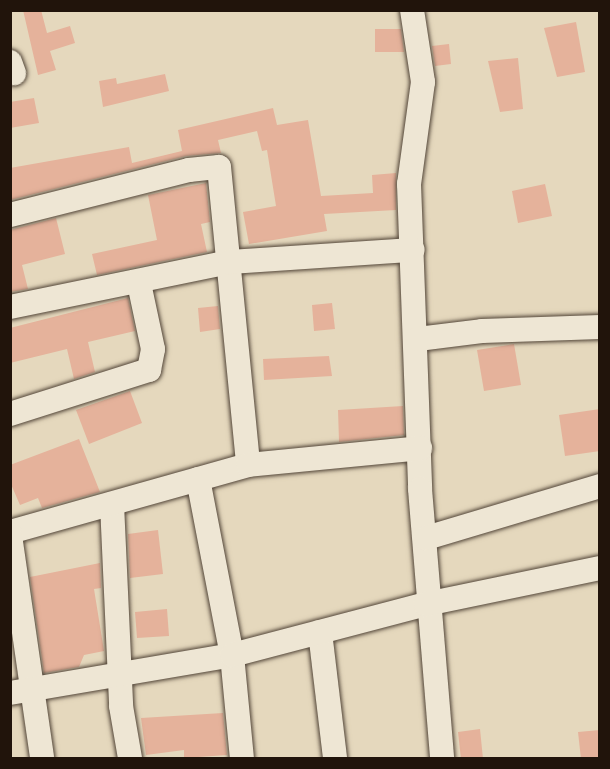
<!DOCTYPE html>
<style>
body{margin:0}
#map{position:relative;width:610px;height:769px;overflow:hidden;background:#e5d8bd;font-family:Vollkorn,serif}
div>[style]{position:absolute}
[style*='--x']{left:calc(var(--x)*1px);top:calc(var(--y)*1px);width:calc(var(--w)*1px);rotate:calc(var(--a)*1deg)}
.building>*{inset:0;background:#e5b29b}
.roads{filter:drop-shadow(0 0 2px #524538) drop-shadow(0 0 2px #524538)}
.minor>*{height:24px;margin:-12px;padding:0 12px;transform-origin:12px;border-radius:12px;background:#eee6d4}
span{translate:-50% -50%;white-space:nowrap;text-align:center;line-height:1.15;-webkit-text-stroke:5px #eee6d4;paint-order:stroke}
.frame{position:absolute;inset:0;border:12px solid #21140b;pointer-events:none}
</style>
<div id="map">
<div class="building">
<div style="clip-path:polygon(23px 10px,41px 10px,47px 33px,70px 26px,75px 43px,50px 51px,56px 70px,38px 75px)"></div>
<div style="clip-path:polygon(576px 22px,585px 72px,557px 77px,544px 28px)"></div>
<div style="clip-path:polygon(375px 29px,401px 29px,404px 52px,375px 52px)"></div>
<div style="clip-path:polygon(449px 44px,451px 64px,435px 66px,432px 46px)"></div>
<div style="clip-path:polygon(518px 58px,523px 109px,500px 112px,488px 61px)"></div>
<div style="clip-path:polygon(165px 74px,169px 91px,103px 107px,99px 81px,116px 78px,117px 84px)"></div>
<div style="clip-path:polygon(34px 98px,39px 123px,10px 128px,10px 102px)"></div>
<div style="clip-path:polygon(273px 108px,277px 125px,308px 120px,321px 196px,373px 193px,372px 175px,396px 173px,396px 210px,324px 214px,327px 231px,249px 244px,243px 212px,276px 206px,267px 150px,262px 151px,257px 131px,218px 140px,221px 153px,186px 156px,10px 200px,10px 168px,129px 147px,132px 163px,182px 151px,178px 130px)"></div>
<div style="clip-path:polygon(206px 183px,210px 222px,201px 224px,207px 252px,97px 275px,92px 254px,157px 240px,148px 195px)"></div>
<div style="clip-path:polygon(545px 184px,552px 216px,518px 223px,512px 191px)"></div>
<div style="clip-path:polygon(56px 218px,65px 254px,22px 265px,28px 289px,10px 292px,10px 230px)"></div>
<div style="clip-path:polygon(128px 298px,135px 331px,88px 342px,95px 372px,74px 379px,67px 349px,10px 363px,10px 328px)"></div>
<div style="clip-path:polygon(332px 303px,335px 329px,314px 331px,312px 305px)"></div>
<div style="clip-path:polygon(218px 306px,220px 329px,200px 332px,198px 308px)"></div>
<div style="clip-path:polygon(514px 344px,521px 385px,484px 391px,477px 350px)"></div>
<div style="clip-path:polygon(329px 356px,332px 376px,264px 380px,263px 359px)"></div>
<div style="clip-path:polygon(130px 391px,142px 423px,89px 444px,76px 410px)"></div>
<div style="clip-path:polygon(403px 406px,404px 435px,339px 442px,338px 410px)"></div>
<div style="clip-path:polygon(600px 409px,600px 451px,565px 456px,559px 415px)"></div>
<div style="clip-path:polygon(79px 439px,100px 492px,42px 508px,38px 498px,20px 505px,10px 482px,10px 465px)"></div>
<div style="clip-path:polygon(158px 530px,163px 574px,130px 578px,128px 534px)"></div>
<div style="clip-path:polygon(100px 563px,101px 588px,94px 589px,104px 651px,84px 655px,79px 667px,44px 673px,30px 577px)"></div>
<div style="clip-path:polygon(167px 609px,169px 636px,137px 638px,135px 612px)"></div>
<div style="clip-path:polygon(223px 713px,227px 755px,184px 758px,184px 750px,146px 755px,141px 718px)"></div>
<div style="clip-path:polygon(480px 729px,483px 759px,461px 759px,458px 732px)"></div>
<div style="clip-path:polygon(600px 730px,600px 758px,581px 759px,578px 732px)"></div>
</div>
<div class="roads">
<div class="minor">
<div style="--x:412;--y:10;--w:73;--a:81.3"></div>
<div style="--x:423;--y:82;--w:103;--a:97.8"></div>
<div style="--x:409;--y:184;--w:305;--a:87.9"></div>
<div style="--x:420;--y:489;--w:270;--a:85.3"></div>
<div style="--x:10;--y:62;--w:12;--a:70"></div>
<div style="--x:10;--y:215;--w:185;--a:-14.1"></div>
<div style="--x:189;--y:170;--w:30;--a:-6"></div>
<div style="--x:219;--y:167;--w:299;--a:84.4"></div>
<div style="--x:10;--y:307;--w:225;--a:-11.6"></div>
<div style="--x:230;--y:262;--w:183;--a:-3.8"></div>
<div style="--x:418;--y:339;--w:64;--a:-7.1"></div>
<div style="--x:482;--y:331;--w:118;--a:-1.9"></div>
<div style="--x:10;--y:414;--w:146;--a:-17.6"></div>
<div style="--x:149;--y:370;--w:21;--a:-79"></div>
<div style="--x:153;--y:349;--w:67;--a:-102"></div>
<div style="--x:198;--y:479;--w:179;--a:79.1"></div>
<div style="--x:232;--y:655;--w:103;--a:84.5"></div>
<div style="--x:112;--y:504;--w:202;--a:87.4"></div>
<div style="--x:121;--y:706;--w:53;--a:80.2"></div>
<div style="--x:10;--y:532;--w:247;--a:-15.7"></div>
<div style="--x:248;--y:465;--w:173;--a:-5.6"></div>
<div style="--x:10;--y:535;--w:225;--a:81.8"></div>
<div style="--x:426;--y:538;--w:182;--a:-16.6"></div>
<div style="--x:320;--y:632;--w:127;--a:83.2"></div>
<div style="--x:10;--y:693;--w:225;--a:-9.7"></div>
<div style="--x:232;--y:655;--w:201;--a:-14.7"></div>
<div style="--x:426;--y:604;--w:178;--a:-11.7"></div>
</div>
</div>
<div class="frame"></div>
</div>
